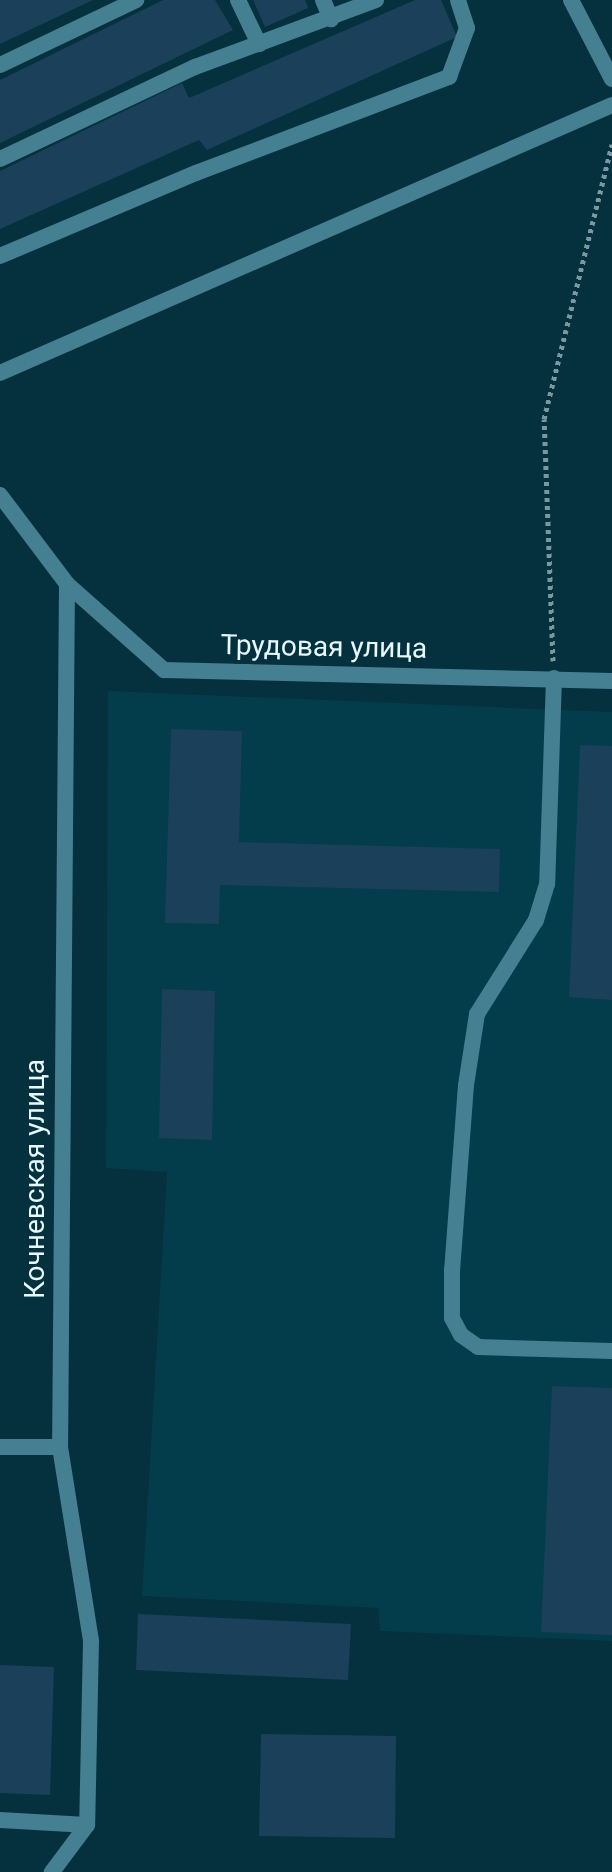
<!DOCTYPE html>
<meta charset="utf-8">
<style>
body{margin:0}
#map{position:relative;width:612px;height:1872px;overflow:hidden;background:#04313d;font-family:Roboto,sans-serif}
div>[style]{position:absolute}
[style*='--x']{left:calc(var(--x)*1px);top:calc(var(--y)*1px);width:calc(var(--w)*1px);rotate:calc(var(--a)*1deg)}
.built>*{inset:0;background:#033c4a}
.building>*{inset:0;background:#1b4059}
.path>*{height:5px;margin-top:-2.5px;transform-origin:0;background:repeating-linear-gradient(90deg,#7998a1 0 4px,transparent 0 8px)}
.lane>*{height:16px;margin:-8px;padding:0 8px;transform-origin:8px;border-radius:8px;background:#447f92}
.street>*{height:16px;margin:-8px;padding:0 8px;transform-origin:8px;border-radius:8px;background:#447f92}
span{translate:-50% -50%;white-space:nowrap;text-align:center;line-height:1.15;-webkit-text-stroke:7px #04313d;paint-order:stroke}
.street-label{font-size:28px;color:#e7f8fe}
</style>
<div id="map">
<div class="built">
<div style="clip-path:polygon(108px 691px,612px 712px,612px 1641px,380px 1631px,378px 1608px,142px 1596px,167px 1172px,106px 1168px)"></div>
</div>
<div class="building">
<div style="clip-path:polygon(0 0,93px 0,0 44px)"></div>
<div style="clip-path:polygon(163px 0,215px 0,233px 30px,0 143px,0 80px)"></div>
<div style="clip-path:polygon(253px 0,305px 0,308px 8px,265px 27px)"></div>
<div style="clip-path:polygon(415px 0,441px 0,457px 37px,207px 150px,199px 140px,0 229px,0 171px,182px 83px,189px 98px)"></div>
<div style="clip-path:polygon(171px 729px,242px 731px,239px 842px,500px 849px,499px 892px,220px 885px,219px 924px,165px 923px)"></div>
<div style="clip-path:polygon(580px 745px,612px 746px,612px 1000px,569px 997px)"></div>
<div style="clip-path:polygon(162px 989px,215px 991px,212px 1140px,159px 1138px)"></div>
<div style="clip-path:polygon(552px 1386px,612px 1388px,612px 1635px,541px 1632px)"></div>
<div style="clip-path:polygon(138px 1614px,351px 1624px,348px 1680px,136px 1670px)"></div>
<div style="clip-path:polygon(0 1665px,54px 1667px,50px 1795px,0 1793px)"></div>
<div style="clip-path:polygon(261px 1734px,396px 1736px,395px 1838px,259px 1836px)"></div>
</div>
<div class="path">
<div style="--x:553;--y:661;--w:242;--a:-92.1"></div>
<div style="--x:544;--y:419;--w:283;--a:-76.1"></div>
</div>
<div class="lane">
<div style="--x:238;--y:0;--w:49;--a:64.5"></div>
<div style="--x:323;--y:0;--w:21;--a:67"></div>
<div style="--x:0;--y:65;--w:151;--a:-25.5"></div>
<div style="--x:0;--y:159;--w:216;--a:-25.3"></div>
<div style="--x:195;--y:67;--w:193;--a:-20.3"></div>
<div style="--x:0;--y:256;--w:213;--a:-23"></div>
<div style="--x:196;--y:173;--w:271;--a:-20.8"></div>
<div style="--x:449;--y:77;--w:52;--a:-69.8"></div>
<div style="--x:467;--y:28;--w:29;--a:-108"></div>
<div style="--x:554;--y:678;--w:206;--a:91.9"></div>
<div style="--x:547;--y:884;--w:38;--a:107"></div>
<div style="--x:536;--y:920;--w:111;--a:122.1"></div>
<div style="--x:477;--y:1014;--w:72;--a:98.8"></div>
<div style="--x:466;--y:1085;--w:186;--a:94.3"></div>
<div style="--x:452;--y:1270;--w:48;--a:90"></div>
<div style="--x:452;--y:1318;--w:19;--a:62"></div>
<div style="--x:461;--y:1335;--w:21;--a:35"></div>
<div style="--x:478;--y:1347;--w:134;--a:1.7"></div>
<div style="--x:0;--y:1447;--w:60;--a:0"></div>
<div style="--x:0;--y:1820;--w:87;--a:3.3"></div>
</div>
<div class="street">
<div style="--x:571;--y:0;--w:89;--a:62.6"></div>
<div style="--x:0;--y:373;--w:668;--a:-23.65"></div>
<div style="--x:0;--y:495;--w:111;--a:53"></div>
<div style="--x:67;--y:584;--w:863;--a:90.46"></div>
<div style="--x:60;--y:1447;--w:196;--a:80.9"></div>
<div style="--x:91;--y:1641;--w:184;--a:91.2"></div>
<div style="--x:87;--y:1825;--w:59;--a:126.7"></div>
<div style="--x:67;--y:584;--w:130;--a:41.6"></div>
<div style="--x:164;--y:670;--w:448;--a:1.4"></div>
</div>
<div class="street-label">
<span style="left:324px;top:647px;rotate:1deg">Трудовая улица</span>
<span style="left:35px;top:1179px;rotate:-90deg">Кочневская улица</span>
</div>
</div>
